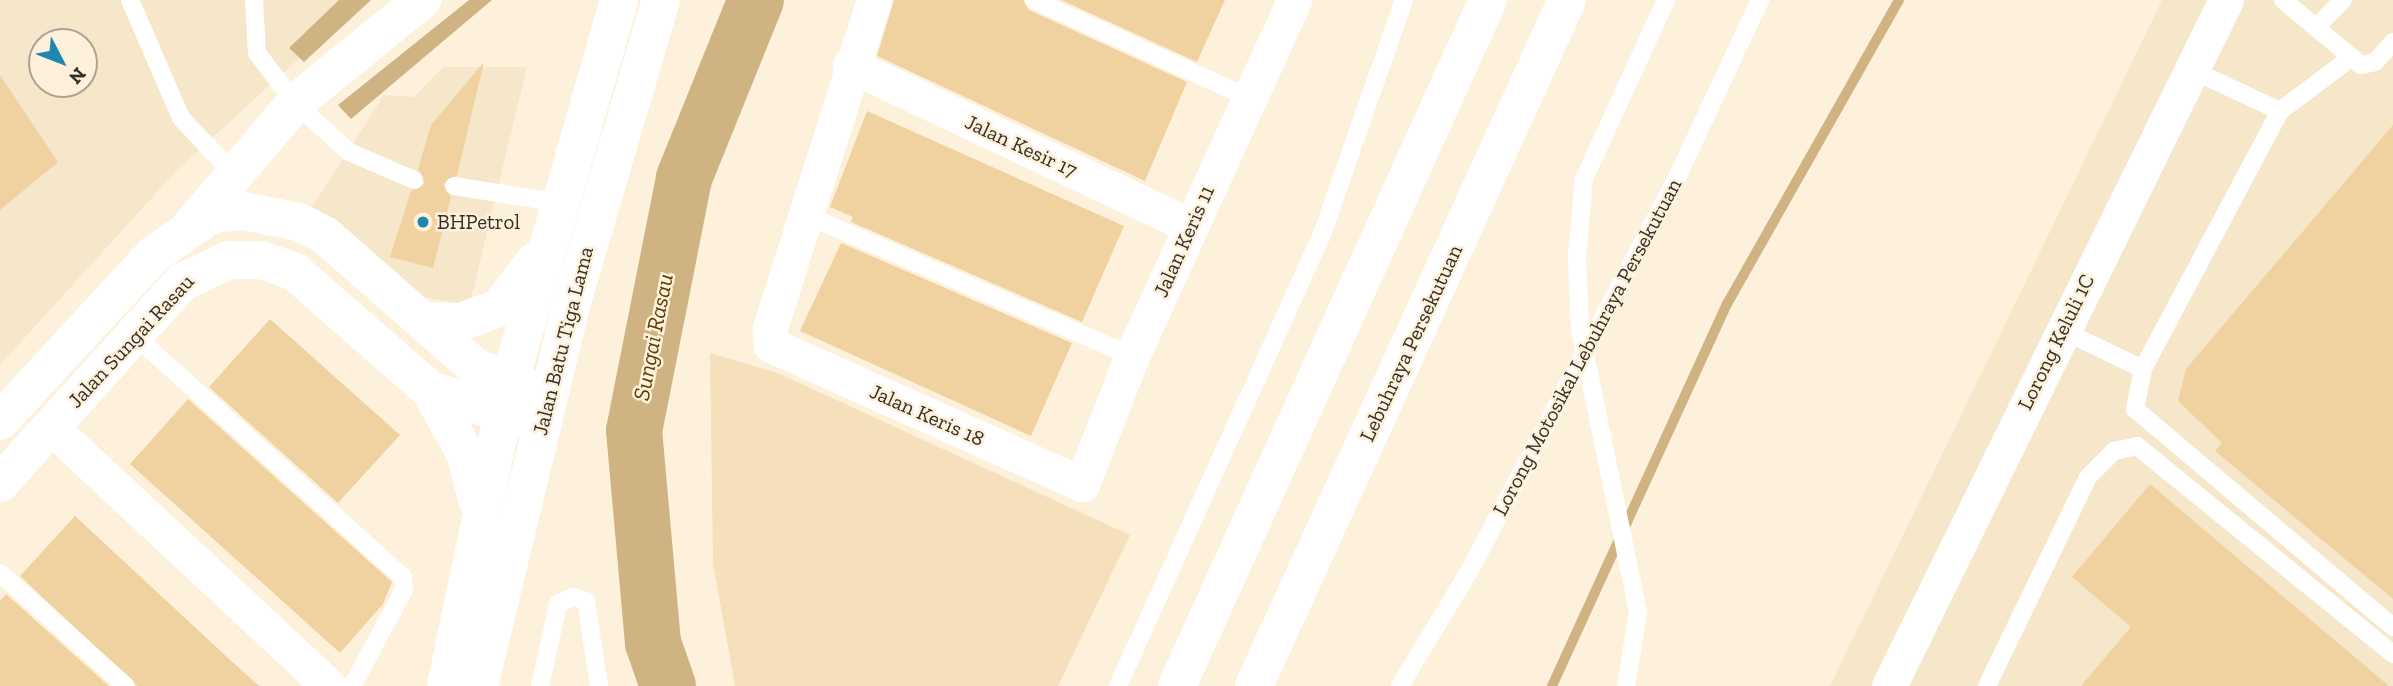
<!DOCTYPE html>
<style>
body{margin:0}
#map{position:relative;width:2393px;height:686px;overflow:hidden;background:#fef1dc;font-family:"Zilla Slab",serif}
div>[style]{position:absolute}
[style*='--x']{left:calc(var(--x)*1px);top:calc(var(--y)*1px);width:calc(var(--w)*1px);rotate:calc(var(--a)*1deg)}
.built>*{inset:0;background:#f6e6ca}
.green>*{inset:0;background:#f6e0bc}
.water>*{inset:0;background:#cfb382}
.stream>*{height:10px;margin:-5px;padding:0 5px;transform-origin:5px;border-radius:5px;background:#cfb382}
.river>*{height:56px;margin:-28px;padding:0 28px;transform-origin:28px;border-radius:28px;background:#cfb382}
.building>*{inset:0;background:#efd2a0}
.lane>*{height:18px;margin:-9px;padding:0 9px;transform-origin:9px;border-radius:9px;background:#fff}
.street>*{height:35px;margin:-17.5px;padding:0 17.5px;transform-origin:17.5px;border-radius:17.5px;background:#fff}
.primary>*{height:38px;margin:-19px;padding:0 19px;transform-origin:19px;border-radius:19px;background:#fff}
.highway>*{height:38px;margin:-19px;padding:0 19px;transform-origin:19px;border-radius:19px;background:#fff}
.dots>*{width:19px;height:19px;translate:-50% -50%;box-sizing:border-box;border:4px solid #fef1dc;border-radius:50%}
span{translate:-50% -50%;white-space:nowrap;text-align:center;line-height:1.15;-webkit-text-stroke:5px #fef1dc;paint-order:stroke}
.street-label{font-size:21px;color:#342f27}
.poi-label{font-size:21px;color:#342f27}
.left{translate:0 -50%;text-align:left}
.water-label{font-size:23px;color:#5b3f00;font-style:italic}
.north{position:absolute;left:28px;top:28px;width:70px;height:70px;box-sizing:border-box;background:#fef1dc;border:2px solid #ada394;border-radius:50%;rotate:132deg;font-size:19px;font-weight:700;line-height:28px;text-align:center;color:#342f27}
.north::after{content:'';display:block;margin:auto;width:24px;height:32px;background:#1c87af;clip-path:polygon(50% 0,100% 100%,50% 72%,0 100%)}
</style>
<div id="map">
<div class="built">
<div style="clip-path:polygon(evenodd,0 0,363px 0,177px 170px,0 365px,0 0,42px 42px,84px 42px,84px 84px,42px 84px,42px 42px)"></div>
<div style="clip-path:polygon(2162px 0,2393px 0,2393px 686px,1830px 686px)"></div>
<div style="clip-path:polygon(443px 67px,527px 67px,471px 299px,461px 303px,419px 297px,309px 212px,384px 95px,414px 97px)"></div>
</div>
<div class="green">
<div style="clip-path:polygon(710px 353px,778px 373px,1130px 535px,1058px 686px,735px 686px,713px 563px)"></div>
</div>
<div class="water">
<div style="clip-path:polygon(339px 0,371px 0,304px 62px,289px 48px)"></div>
<div style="clip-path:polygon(469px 0,492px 0,351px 119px,338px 105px)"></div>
</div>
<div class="stream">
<div style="--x:1552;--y:686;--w:420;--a:-65.4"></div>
<div style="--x:1727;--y:304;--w:349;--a:-60.5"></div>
</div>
<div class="river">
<div style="--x:668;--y:686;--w:46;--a:-109.2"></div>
<div style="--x:653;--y:643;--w:213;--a:-95.1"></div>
<div style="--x:634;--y:431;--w:258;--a:-78.8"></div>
<div style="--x:684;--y:178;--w:192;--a:-68"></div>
</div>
<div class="building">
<div style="clip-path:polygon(894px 0,1023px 0,1029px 10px,1187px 82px,1145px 181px,877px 56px)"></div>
<div style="clip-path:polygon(1061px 0,1225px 0,1197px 62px)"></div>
<div style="clip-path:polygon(484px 62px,457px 175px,443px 184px,451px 197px,433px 268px,390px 257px,411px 191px,425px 184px,418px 169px,431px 125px)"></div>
<div style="clip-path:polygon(0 75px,58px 162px,0 210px)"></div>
<div style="clip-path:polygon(867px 111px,1124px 226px,1082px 322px,851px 222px,853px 217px,830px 207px)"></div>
<div style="clip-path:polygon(2393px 125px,2393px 599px,2215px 451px,2222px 443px,2178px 401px,2186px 369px)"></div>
<div style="clip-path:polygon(841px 243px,1072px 343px,1031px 436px,800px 331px)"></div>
<div style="clip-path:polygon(270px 319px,400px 435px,338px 503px,209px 387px)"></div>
<div style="clip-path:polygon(188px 399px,392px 582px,383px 604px,340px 653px,130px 464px)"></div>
<div style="clip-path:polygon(2150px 484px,2389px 686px,2081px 686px,2131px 627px,2072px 577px)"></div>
<div style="clip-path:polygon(75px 516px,227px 657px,259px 686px,137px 686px,20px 576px)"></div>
<div style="clip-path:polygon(6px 594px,109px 686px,0 686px,0 601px)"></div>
</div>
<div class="lane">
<div style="--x:130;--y:0;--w:129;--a:66.6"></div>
<div style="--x:181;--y:118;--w:77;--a:46.6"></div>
<div style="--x:254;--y:0;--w:53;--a:86.8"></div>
<div style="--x:257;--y:53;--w:63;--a:52.8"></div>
<div style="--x:295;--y:103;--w:73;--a:42.2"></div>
<div style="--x:349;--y:152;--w:71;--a:23.3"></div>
<div style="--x:1034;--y:0;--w:236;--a:24.5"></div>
<div style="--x:2283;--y:0;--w:102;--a:39.8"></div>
<div style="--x:2361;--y:65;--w:14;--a:-12"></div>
<div style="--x:2375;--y:62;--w:27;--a:-48"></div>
<div style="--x:2318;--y:25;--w:35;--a:-45"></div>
<div style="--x:2352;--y:57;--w:90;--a:143.1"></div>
<div style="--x:2280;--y:111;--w:292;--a:118"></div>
<div style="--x:2143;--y:369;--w:41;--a:101.3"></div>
<div style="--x:2135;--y:409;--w:338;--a:40.2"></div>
<div style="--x:2190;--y:69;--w:99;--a:25"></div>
<div style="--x:454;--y:186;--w:107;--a:9.1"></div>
<div style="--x:806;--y:215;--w:355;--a:23.4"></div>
<div style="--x:2062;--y:330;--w:90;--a:25.7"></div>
<div style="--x:134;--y:335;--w:362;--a:42"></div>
<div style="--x:403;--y:577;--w:13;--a:86"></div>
<div style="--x:404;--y:590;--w:109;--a:118.4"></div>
<div style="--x:0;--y:573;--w:169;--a:41.9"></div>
<div style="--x:540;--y:686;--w:84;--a:-77.6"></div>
<div style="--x:558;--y:604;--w:17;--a:-25"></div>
<div style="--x:573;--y:597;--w:14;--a:17"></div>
<div style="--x:586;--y:601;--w:86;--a:81.3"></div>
<div style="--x:1118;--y:686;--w:493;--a:-65.7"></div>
<div style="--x:1321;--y:237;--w:251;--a:-70.7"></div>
<div style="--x:1400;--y:686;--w:135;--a:-58.9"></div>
<div style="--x:1470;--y:570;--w:451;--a:-62.2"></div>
<div style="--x:1680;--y:171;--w:189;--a:-64.9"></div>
<div style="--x:1626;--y:686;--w:75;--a:-80.8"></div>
<div style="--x:1638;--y:612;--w:289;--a:-101.6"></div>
<div style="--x:1580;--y:329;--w:73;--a:-92.4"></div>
<div style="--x:1577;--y:256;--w:77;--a:-84.8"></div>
<div style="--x:1584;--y:179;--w:197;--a:-65.4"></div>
<div style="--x:1987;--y:686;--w:232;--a:-64.2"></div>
<div style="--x:2088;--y:477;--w:37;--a:-45"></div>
<div style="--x:2114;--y:451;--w:24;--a:-12"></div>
<div style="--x:2137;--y:446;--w:330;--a:39.1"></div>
</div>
<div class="street">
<div style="--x:874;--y:0;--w:344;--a:107.6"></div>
<div style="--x:770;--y:328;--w:17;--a:87"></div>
<div style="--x:771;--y:345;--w:341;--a:24.1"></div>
<div style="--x:1082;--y:484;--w:137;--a:-68.7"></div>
<div style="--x:1132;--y:356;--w:391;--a:-65.5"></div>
<div style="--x:850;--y:65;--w:377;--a:25.3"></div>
<div style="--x:51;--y:427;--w:380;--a:43"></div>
<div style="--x:1889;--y:686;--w:764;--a:-63.84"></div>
</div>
<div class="primary">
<div style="--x:190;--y:227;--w:162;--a:-49.7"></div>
<div style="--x:295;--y:103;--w:164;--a:-39"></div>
<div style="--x:426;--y:321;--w:34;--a:2"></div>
<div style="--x:460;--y:322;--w:41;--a:-19.7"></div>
<div style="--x:499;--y:308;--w:59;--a:-52.5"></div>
<div style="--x:430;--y:390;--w:74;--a:61"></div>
<div style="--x:466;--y:455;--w:46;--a:76.3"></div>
<div style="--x:0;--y:421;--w:226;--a:-47.3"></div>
<div style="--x:153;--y:255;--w:72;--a:-34.8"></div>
<div style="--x:212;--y:214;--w:31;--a:-6"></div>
<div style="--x:243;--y:211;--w:57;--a:11.1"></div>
<div style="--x:299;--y:222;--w:30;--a:27"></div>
<div style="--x:326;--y:236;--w:198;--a:41.3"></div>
<div style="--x:475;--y:367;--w:61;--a:22.3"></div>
<div style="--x:0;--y:483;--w:271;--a:-47.8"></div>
<div style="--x:182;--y:282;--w:52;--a:-25.1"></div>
<div style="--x:229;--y:260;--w:32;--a:0"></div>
<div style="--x:261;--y:260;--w:36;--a:19"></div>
<div style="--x:295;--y:272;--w:179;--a:41.2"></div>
<div style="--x:430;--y:390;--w:102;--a:17.7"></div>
<div style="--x:446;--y:686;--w:309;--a:-78.2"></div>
<div style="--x:509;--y:384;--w:399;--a:-74"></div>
<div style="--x:479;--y:686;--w:388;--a:-76.4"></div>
<div style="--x:570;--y:309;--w:322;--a:-73.6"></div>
</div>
<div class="highway">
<div style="--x:1177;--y:686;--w:753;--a:-65.61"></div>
<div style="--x:1254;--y:686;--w:754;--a:-65.47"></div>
</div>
<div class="dots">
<div style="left:423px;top:222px;background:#1c87af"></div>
</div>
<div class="street-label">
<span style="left:1021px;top:146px;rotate:25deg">Jalan Kesir 17</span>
<span style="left:1184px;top:241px;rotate:-66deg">Jalan Keris 11</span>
<span style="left:131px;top:341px;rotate:-47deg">Jalan Sungai Rasau</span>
<span style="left:563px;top:341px;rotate:-76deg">Jalan Batu Tiga Lama</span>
<span style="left:2056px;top:342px;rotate:-64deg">Lorong Keluli 1C</span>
<span style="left:1411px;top:343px;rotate:-65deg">Lebuhraya Persekutuan</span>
<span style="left:1587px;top:347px;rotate:-62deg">Lorong Motosikal Lebuhraya Persekutuan</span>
<span style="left:927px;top:415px;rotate:24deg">Jalan Keris 18</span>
</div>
<div class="poi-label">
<span class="left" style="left:437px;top:222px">BHPetrol</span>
</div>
<div class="water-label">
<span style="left:653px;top:337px;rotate:-79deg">Sungai Rasau</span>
</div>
<div class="north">N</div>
</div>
